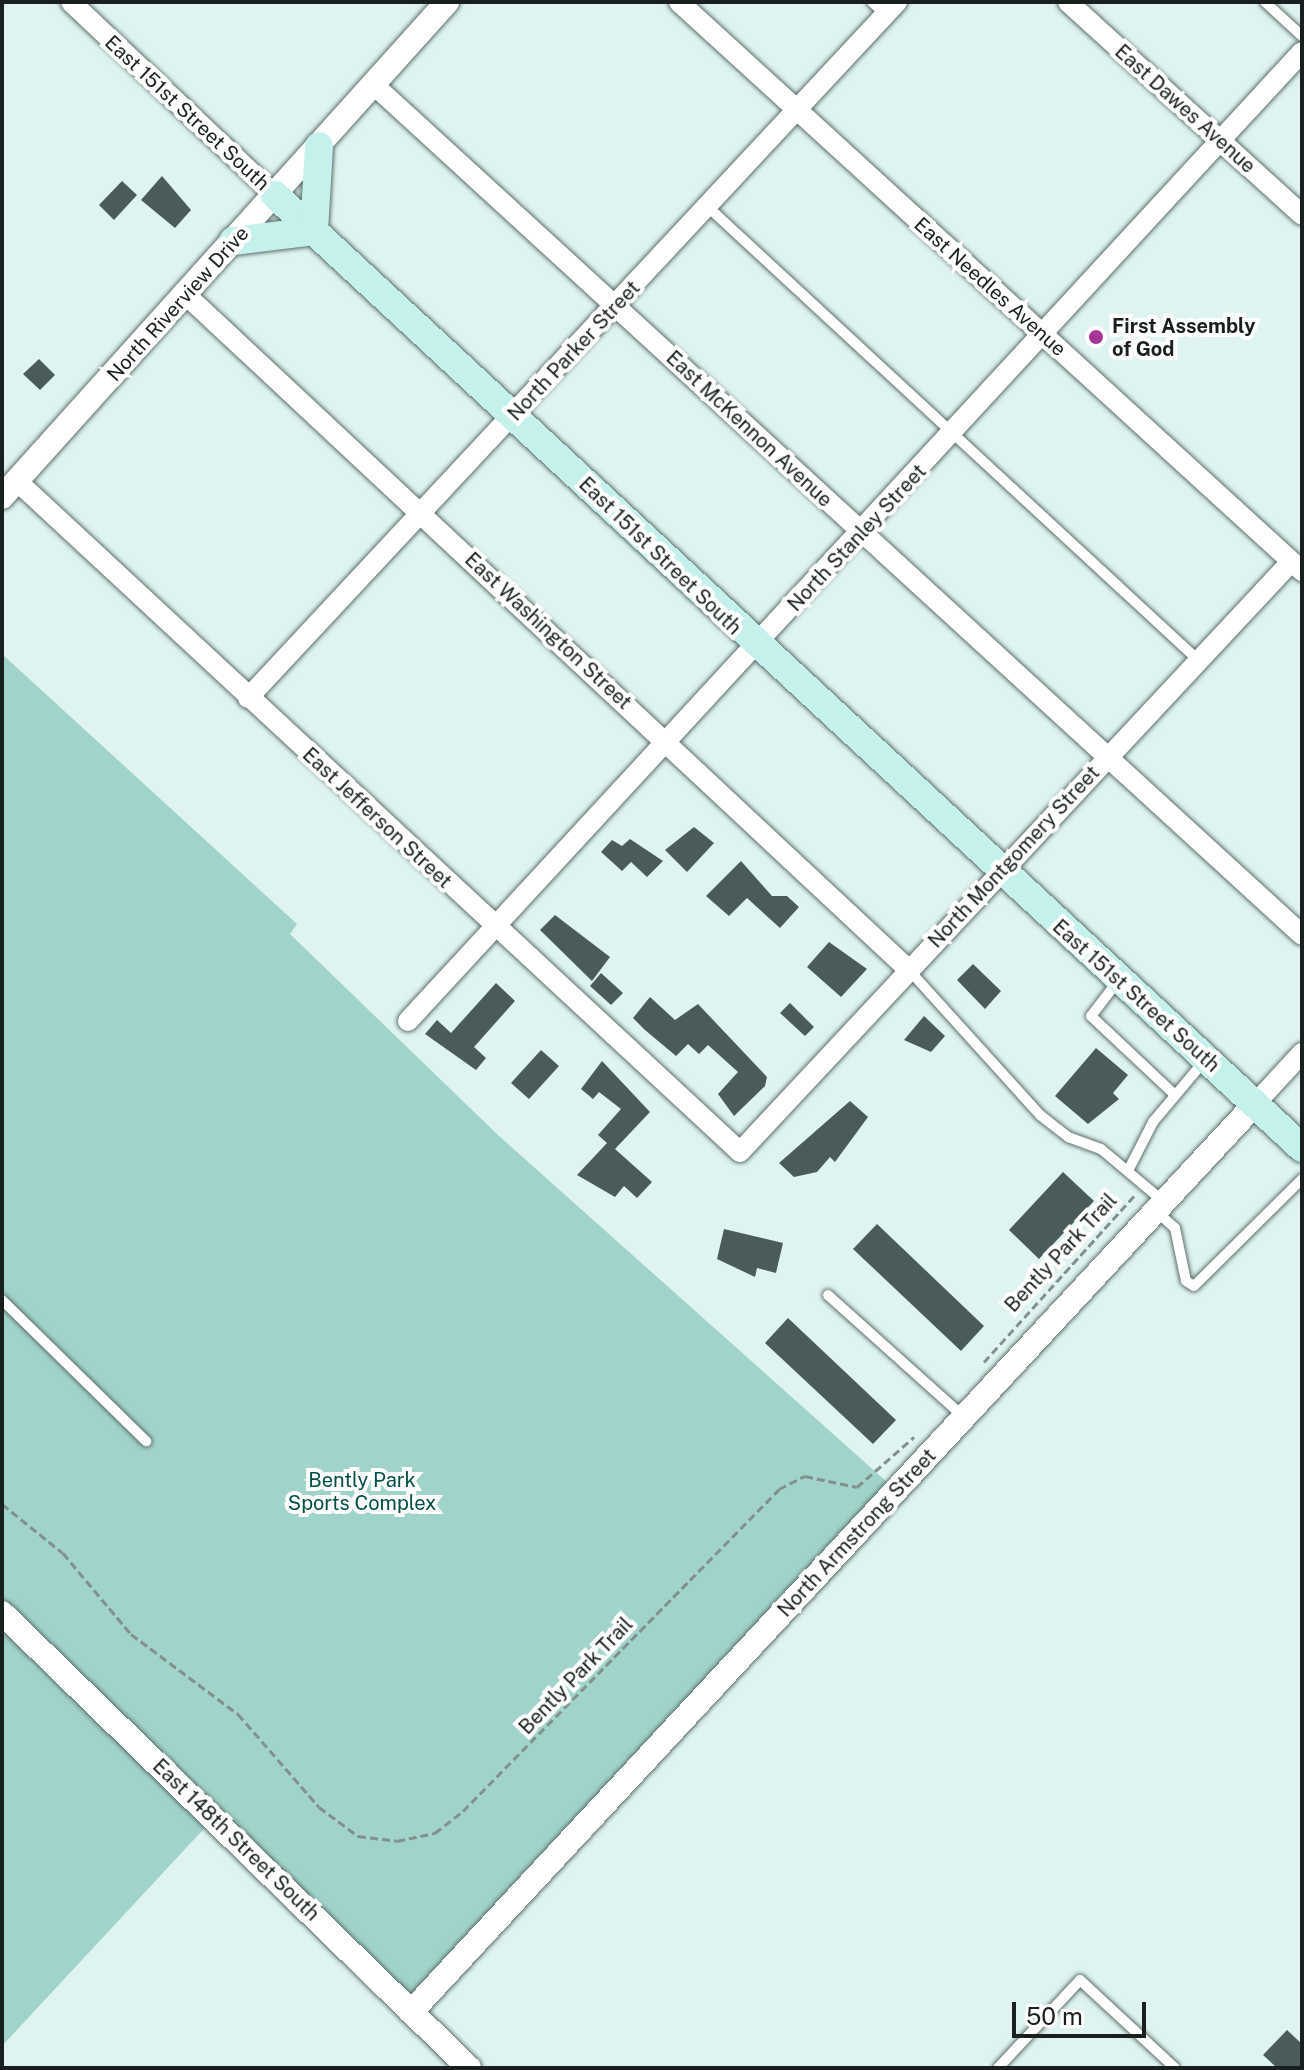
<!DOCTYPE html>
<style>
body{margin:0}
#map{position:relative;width:1304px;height:2070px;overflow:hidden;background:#dff4f0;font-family:"Public Sans",sans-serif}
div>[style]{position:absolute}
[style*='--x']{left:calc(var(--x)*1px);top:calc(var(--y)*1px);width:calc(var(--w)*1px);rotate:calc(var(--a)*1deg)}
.green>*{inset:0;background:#a0d4cb}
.building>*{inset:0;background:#4a5c59}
.path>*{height:3px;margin-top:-1.5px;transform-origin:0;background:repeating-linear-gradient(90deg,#82908e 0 8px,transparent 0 12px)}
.roads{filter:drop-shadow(0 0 2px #5d6f6c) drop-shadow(0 0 2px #5d6f6c)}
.service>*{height:10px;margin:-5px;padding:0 5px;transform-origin:5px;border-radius:5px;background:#fff}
.minor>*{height:20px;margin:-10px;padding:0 10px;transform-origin:10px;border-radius:10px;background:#fff}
.tertiary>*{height:24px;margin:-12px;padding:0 12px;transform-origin:12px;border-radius:12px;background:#fff}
.secondary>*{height:28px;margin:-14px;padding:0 14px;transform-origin:14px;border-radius:14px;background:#c5f1ec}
.dots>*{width:22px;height:22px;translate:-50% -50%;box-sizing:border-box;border:4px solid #fff;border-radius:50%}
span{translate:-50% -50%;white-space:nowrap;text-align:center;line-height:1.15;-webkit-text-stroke:8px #fff;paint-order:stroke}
.street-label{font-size:20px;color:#181f1e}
.poi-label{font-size:20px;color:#181f1e;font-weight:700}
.left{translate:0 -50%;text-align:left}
.park-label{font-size:20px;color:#004e46}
.frame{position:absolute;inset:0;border:4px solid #181f1e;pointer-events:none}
.scale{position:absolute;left:1012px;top:2002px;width:134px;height:36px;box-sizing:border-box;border:4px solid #181f1e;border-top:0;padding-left:10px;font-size:24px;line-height:28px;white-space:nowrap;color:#181f1e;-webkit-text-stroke:6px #fff;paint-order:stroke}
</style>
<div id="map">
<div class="green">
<div style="clip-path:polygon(2px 654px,297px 924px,290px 934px,498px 1135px,888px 1483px,411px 2012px,213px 1819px,2px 2046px)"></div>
</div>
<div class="building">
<div style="clip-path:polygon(162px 176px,191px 210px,175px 228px,141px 200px)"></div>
<div style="clip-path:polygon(122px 181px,137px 195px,114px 220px,99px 205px)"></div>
<div style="clip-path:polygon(39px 359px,55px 375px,40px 390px,23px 374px)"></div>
<div style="clip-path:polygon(694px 827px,714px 843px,687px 872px,665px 850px)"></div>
<div style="clip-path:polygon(630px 839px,663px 861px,647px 877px,631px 862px,622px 871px,601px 852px,612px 840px,622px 846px)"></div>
<div style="clip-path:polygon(741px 861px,772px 896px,787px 896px,799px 907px,780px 928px,747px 898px,729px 916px,706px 896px)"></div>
<div style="clip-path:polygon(555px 915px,610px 957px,592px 981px,540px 930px)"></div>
<div style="clip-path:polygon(829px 942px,867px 969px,841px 997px,807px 967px)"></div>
<div style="clip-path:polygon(973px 964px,1001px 991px,985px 1009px,957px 980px)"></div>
<div style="clip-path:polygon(601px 973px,623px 993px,611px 1005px,590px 986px)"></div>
<div style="clip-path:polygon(496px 983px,515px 1001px,474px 1047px,486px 1058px,476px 1070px,425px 1034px,437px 1020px,451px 1033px)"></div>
<div style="clip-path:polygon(650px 997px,675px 1020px,698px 1004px,767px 1077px,765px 1086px,734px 1116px,718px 1094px,738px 1072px,708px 1045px,699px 1054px,688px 1044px,676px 1056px,645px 1030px,633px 1018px)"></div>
<div style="clip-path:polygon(790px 1003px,814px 1027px,805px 1036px,780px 1013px)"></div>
<div style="clip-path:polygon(924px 1016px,945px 1036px,931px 1052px,904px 1040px)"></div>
<div style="clip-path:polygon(1096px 1048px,1128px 1075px,1113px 1093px,1119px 1099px,1088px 1124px,1055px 1096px)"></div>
<div style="clip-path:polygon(541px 1050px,559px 1066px,529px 1099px,511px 1083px)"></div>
<div style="clip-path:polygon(602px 1061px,650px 1112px,615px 1149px,652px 1182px,637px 1198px,624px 1186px,615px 1197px,577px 1175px,607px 1143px,598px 1135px,621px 1109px,599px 1092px,593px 1099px,581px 1089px)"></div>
<div style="clip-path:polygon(850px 1101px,868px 1117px,835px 1162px,830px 1157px,817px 1172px,794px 1177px,779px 1163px)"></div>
<div style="clip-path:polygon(1063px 1172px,1094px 1201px,1039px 1259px,1009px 1230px)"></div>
<div style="clip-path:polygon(877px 1224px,984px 1326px,961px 1351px,853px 1249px)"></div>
<div style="clip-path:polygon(724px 1229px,783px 1243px,776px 1273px,757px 1268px,755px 1277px,717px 1259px)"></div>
<div style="clip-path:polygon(788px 1318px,896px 1420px,873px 1444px,765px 1343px)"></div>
<div style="clip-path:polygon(1287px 2030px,1302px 2044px,1302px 2068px,1277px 2068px,1263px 2055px)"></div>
</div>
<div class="path">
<div style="--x:984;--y:1362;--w:224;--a:-47.9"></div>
<div style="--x:2;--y:1504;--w:78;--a:38.8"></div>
<div style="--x:63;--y:1553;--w:106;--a:50"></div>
<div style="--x:131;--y:1634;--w:134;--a:36.8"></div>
<div style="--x:238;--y:1714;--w:123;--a:48.9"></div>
<div style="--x:319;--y:1807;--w:49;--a:36.6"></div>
<div style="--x:358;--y:1836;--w:39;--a:7"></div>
<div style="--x:397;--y:1841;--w:39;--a:-12"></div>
<div style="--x:435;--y:1833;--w:36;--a:-38"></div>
<div style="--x:463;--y:1811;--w:451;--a:-45.5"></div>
<div style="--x:779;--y:1489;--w:29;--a:-27"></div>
<div style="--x:805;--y:1476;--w:53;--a:11.9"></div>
<div style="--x:857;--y:1487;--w:76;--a:-41.3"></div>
</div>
<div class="roads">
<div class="service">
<div style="--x:872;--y:2;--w:19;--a:43"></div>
<div style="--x:1265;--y:2;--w:50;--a:42.6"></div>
<div style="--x:708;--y:207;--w:667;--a:42.75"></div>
<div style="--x:909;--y:970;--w:195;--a:47.9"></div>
<div style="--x:1040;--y:1115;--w:36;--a:38"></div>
<div style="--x:1068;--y:1137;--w:35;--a:20"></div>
<div style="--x:1101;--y:1149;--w:81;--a:40"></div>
<div style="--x:1118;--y:981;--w:44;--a:127.6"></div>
<div style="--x:1091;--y:1016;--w:114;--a:43.2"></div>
<div style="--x:1129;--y:1169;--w:53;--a:-62.9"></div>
<div style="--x:1153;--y:1122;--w:81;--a:-50"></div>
<div style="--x:1156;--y:1211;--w:25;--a:42"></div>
<div style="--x:1175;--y:1228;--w:54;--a:78.3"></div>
<div style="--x:1186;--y:1281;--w:9;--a:32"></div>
<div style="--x:1194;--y:1286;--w:152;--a:-44.7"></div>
<div style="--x:828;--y:1295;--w:181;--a:41.9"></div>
<div style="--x:2;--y:1300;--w:202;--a:44.4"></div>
<div style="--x:998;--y:2068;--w:120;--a:-47"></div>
<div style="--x:1080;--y:1980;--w:129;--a:42.8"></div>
</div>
<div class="minor">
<div style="--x:71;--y:2;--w:281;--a:43.4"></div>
<div style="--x:679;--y:2;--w:844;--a:42.41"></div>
<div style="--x:1068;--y:2;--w:316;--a:42.3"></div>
<div style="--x:374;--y:85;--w:1258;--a:42.49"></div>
<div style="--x:185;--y:294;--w:991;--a:43.04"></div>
<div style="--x:17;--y:481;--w:986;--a:42.86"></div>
<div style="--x:740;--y:1152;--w:806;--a:-46.96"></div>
<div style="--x:248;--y:698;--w:952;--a:-47"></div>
<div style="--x:408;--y:1021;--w:1318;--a:-47.31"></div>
<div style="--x:1254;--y:1105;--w:71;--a:-47.3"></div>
</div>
<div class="tertiary">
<div style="--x:2;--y:497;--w:666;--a:-48.04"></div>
<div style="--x:2;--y:1613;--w:652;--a:44.25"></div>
<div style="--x:411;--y:2012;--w:1238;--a:-47.09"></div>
</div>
<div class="secondary">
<div style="--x:275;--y:195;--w:1401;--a:42.86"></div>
<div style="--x:314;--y:231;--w:85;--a:-86.6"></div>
<div style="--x:233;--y:241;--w:82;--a:-7"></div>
</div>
</div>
<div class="dots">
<div style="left:1096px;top:337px;background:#a43796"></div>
</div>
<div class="street-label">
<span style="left:1185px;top:109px;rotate:42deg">East Dawes Avenue</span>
<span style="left:187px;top:113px;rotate:43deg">East 151st Street South</span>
<span style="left:990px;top:287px;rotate:42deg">East Needles Avenue</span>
<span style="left:178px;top:304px;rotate:-48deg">North Riverview Drive</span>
<span style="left:574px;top:351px;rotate:-47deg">North Parker Street</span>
<span style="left:749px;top:429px;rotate:43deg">East McKennon Avenue</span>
<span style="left:857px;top:538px;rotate:-47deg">North Stanley Street</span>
<span style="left:660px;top:556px;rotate:44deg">East 151st Street South</span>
<span style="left:548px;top:631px;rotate:43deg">East Washington Street</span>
<span style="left:377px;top:818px;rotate:43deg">East Jefferson Street</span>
<span style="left:1014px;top:857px;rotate:-47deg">North Montgomery Street</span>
<span style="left:1136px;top:996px;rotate:42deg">East 151st Street South</span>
<span style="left:1061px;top:1253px;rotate:-47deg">Bently Park Trail</span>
<span style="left:857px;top:1533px;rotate:-47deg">North Armstrong Street</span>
<span style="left:576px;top:1676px;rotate:-46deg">Bently Park Trail</span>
<span style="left:236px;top:1840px;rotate:44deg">East 148th Street South</span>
</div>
<div class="poi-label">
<span class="left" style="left:1112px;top:338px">First Assembly<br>of God</span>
</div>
<div class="park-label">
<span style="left:362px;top:1492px">Bently Park<br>Sports Complex</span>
</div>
<div class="frame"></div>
<div class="scale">50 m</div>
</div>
